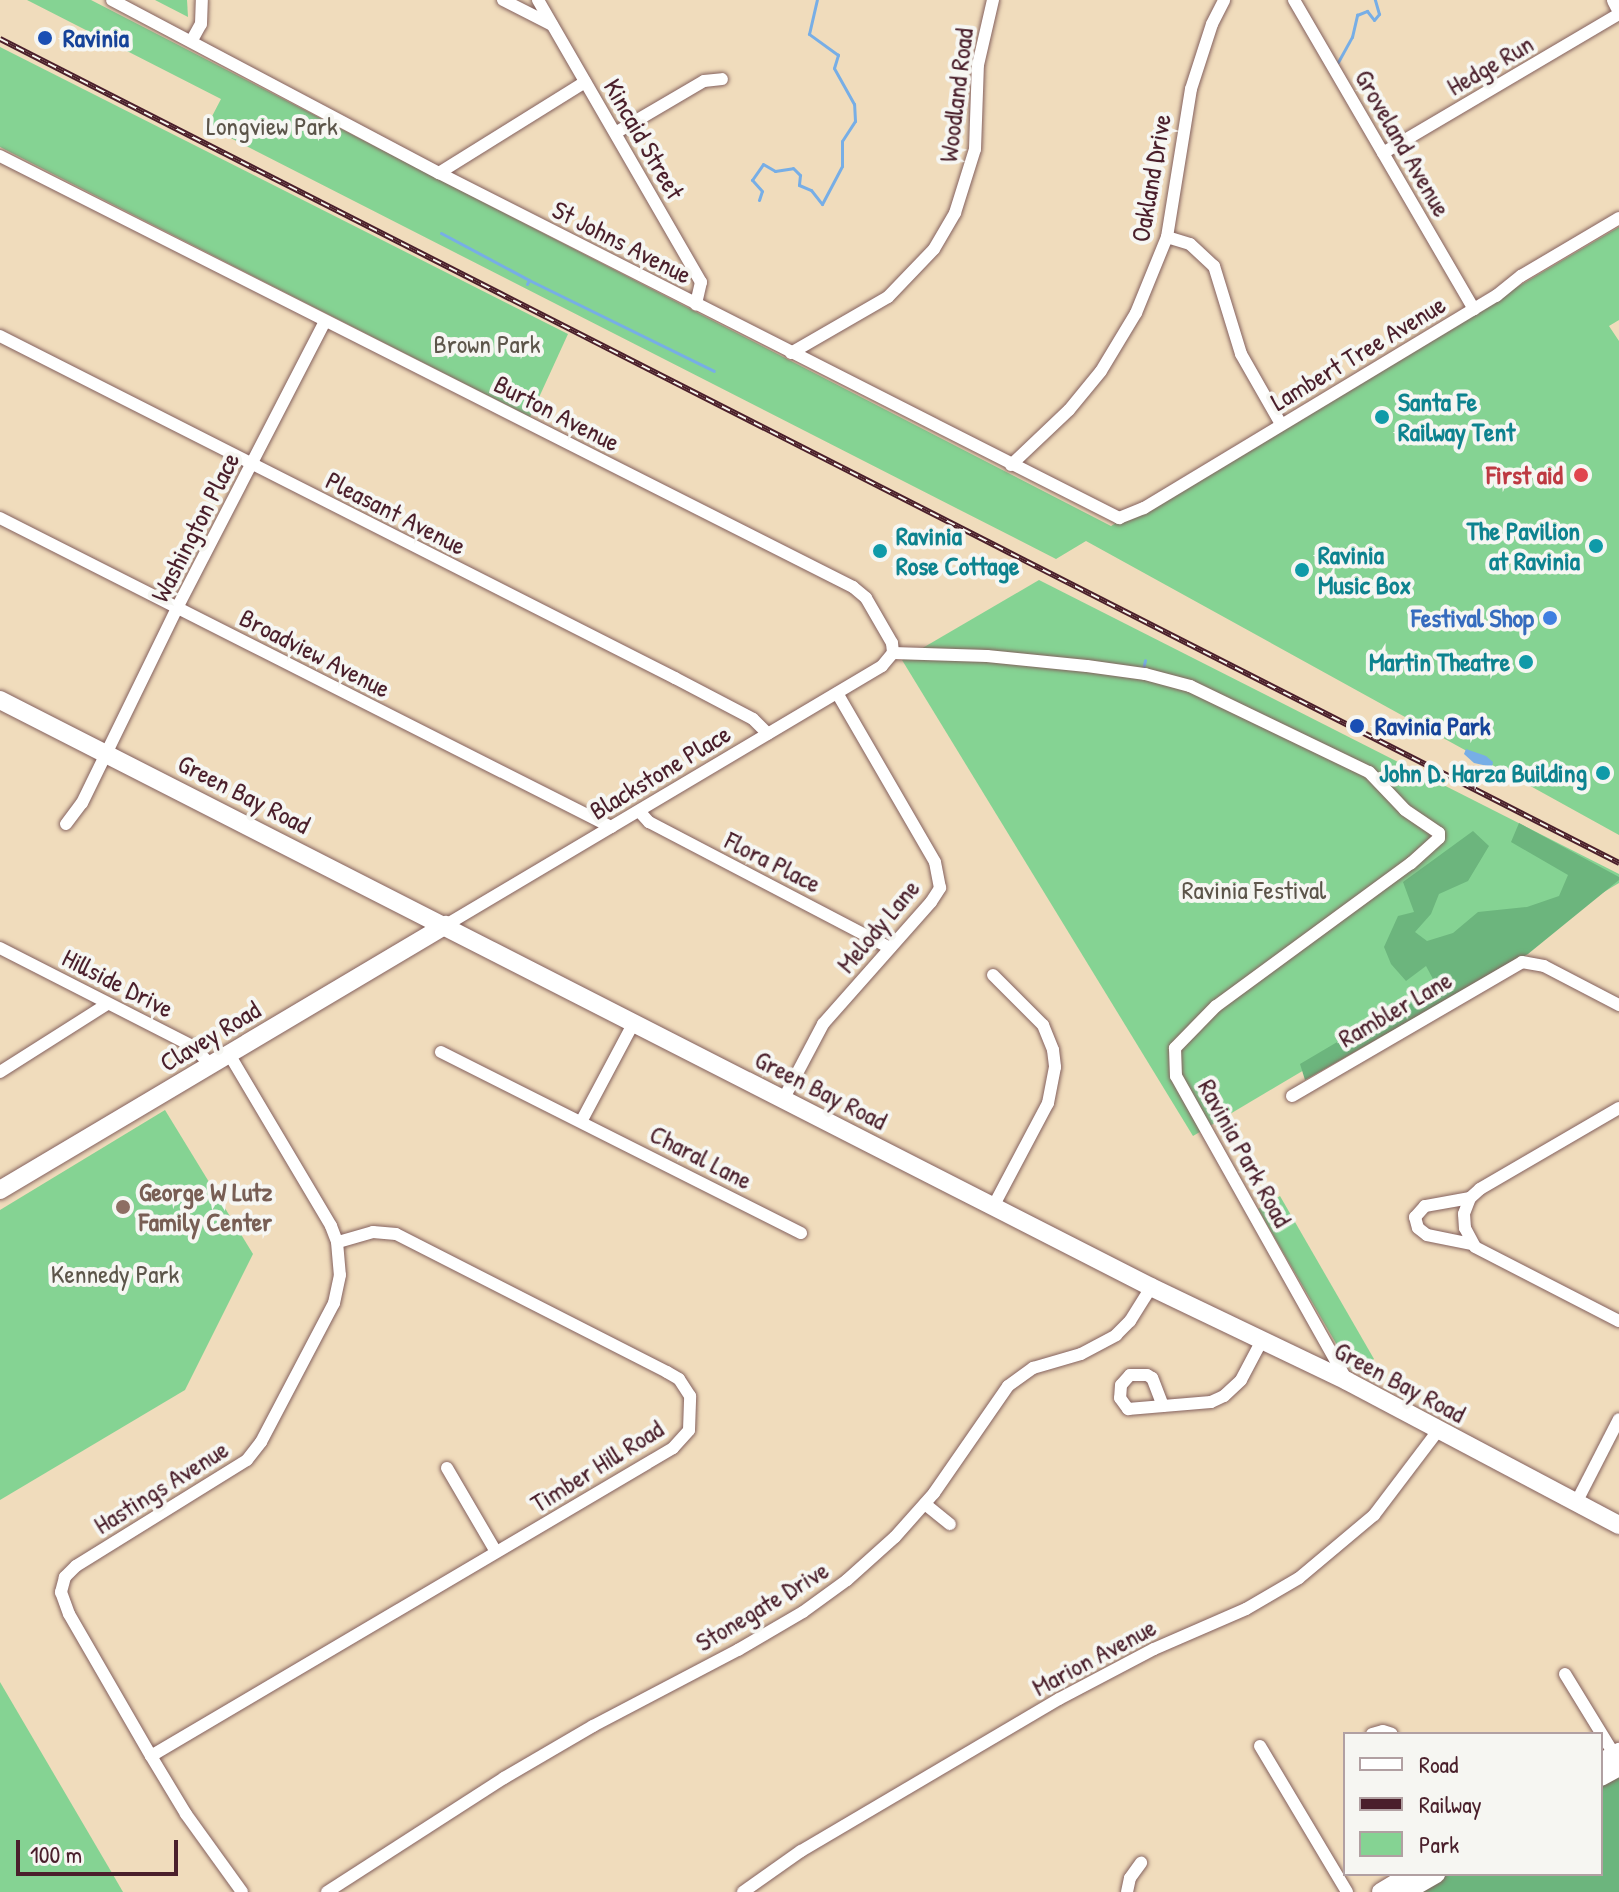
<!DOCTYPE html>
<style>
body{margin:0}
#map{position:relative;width:1619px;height:1892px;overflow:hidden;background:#f0dcbc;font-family:"Patrick Hand",sans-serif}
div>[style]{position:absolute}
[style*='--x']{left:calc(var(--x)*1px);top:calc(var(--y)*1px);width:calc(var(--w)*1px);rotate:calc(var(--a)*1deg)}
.green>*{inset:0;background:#85d393}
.forest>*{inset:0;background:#6cb57d}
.water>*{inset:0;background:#77aee6}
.stream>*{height:3px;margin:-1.5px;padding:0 1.5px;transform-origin:1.5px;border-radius:1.5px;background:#77aee6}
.roads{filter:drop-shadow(0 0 2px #84615e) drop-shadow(0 0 2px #84615e)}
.street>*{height:12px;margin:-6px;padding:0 6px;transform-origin:6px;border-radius:6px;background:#fff}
.secondary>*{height:18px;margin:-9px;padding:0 9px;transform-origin:9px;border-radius:9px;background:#fff}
.rail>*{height:6px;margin-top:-3px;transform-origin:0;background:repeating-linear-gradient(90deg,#f6f6f2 0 9px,#4a1f2b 0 18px);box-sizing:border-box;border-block:2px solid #4a1f2b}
.dots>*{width:22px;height:22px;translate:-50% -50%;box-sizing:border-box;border:4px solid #f6f6f2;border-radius:50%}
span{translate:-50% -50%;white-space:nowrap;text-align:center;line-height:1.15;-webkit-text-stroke:8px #f6f6f2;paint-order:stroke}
.transit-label{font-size:26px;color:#164399;font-weight:700}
.left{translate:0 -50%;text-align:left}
.street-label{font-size:26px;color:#4a1f2b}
.park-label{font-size:26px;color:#5c554a}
.culture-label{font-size:26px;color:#0d838f;font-weight:700}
.right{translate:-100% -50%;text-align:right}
.health-label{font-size:26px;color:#be3a42;font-weight:700}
.shop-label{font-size:26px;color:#366cbe;font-weight:700}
.education-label{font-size:26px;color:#785e54;font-weight:700}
.legend{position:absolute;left:1343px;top:1732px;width:260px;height:144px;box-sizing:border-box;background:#f6f6f2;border:2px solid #b1a0a2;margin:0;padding:10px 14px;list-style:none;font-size:24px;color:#4a1f2b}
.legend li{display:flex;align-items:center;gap:16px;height:40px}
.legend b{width:40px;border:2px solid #b1a0a2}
.scale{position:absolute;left:16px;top:1840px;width:162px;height:36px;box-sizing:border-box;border:4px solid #4a1f2b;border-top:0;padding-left:10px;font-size:24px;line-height:28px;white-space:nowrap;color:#4a1f2b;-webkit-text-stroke:6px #f6f6f2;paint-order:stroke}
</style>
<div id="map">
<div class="green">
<div style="clip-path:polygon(27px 0,91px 0,1111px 526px,1619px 227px,1619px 320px,1609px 326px,1619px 341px,1619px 835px,1086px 541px,1056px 559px,207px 126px,221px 99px)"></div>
<div style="clip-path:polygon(155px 0,187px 0,188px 17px)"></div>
<div style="clip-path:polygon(0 47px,568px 334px,530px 417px,0 147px)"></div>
<div style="clip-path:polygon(1039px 580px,1619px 874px,1619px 883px,1193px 1136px,902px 660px)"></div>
<div style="clip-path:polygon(165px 1110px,253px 1254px,185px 1390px,0 1500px,0 1210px)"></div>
<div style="clip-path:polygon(1280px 1196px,1374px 1359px,1352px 1371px,1258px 1209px)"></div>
<div style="clip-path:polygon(0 1682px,112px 1873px,123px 1892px,0 1892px)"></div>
</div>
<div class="forest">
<div style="clip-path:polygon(1519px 823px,1619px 877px,1619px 880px,1528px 954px,1305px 1080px,1300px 1064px,1415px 996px,1433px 979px,1426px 966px,1406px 981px,1391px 964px,1384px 947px,1398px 916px,1414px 912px,1403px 882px,1473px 831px,1489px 846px,1468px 881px,1439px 894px,1431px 914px,1415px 932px,1427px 941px,1453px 933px,1478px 912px,1527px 907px,1559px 896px,1568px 875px,1511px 842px)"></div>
<div style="clip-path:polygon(1619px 1774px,1619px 1892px,1414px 1892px,1445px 1874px,1601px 1874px,1601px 1784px)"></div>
</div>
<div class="water">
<div style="clip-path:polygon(1466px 749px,1486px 756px,1493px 762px,1492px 767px,1474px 763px,1464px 754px)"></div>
</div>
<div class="stream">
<div style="--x:1338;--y:62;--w:29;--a:-61"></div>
<div style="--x:1352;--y:37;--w:23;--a:-77"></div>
<div style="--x:1357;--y:15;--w:11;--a:-22"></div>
<div style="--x:1367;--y:11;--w:11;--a:52"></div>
<div style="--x:1374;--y:20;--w:8;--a:-50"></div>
<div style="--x:1379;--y:14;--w:15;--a:-106"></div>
<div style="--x:759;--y:200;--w:9;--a:-72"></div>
<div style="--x:762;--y:191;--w:15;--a:-132"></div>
<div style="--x:752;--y:180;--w:19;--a:-55"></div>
<div style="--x:763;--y:164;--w:14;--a:30"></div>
<div style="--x:775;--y:171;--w:18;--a:-9"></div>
<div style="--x:793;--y:168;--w:10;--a:45"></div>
<div style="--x:800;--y:175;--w:10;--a:96"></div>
<div style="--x:799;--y:185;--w:13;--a:23"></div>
<div style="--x:811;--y:190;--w:18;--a:52"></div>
<div style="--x:822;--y:204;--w:43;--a:-62.2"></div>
<div style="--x:842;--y:166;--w:25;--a:-90"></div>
<div style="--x:842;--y:141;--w:24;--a:-57"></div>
<div style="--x:855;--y:121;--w:17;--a:-93"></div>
<div style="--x:854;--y:104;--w:41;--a:-119.1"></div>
<div style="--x:834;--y:68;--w:14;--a:-73"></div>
<div style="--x:838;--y:55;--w:36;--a:-144"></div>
<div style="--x:809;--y:34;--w:35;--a:-77"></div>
<div style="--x:441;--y:233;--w:100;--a:28.1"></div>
<div style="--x:527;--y:284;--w:4;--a:-63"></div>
<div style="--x:529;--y:280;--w:206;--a:26.2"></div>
<div style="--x:1143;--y:669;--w:9;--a:-77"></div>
</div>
<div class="roads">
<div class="street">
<div style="--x:112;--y:0;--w:370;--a:27.9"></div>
<div style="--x:439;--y:173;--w:763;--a:26.9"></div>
<div style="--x:1119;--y:518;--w:27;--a:-22"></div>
<div style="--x:1144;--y:508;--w:411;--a:-31.1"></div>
<div style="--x:1496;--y:296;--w:32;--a:-39"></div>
<div style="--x:1521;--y:276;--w:114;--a:-30.6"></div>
<div style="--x:503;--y:0;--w:55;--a:27"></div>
<div style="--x:538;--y:0;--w:326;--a:60"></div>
<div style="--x:701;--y:282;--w:23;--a:103"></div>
<div style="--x:1294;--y:0;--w:358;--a:59.8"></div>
<div style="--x:192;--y:40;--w:18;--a:-61"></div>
<div style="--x:201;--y:24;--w:24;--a:-88"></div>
<div style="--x:617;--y:132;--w:101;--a:-30.4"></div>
<div style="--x:704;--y:81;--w:18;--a:-6"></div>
<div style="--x:1383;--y:153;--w:274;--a:-30.5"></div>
<div style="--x:0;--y:156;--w:956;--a:26.81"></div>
<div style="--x:853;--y:587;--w:17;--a:40"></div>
<div style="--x:866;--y:598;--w:52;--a:60"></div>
<div style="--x:892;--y:643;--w:10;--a:84"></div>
<div style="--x:439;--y:173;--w:172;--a:-31.9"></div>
<div style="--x:1167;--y:237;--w:24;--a:17"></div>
<div style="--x:1190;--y:244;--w:33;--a:43"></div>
<div style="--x:1214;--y:266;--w:92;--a:72.9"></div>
<div style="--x:1241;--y:354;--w:81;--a:60.3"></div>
<div style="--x:0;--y:336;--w:757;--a:26.87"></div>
<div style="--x:675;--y:678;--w:88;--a:27.7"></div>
<div style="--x:753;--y:719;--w:21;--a:45"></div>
<div style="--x:791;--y:353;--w:112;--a:-30"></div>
<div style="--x:888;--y:297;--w:66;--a:-46.2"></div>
<div style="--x:934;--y:249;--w:42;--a:-59.7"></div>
<div style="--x:955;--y:213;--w:67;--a:-72.6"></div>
<div style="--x:975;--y:149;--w:84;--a:-88"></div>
<div style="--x:978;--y:65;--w:67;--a:-77"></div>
<div style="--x:1011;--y:465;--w:80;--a:-43.5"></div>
<div style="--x:1069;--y:410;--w:50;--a:-50.6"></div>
<div style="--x:1101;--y:371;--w:68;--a:-58.9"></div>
<div style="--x:1136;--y:313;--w:82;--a:-67.8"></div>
<div style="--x:1167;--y:237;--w:150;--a:-80.8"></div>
<div style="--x:1191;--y:89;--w:68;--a:-72.1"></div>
<div style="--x:1212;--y:24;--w:27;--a:-63"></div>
<div style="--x:0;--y:518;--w:685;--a:26.83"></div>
<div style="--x:893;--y:653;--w:94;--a:1.8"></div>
<div style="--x:987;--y:656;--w:100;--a:5.7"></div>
<div style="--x:1087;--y:666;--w:59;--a:7.9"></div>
<div style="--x:1145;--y:674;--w:47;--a:14.9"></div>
<div style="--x:1190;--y:686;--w:199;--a:25.7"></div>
<div style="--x:1369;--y:772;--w:52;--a:46.5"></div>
<div style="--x:1405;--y:810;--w:41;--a:34.1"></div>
<div style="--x:1439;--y:833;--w:5;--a:90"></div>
<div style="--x:1439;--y:838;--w:38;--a:138"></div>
<div style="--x:1411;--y:863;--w:242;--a:143.7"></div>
<div style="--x:1216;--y:1006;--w:59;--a:134.3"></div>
<div style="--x:1175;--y:1048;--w:28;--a:88"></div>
<div style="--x:1176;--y:1076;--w:350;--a:60.7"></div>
<div style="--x:639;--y:811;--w:15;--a:48"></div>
<div style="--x:649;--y:822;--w:272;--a:27.6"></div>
<div style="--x:66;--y:824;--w:26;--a:-53"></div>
<div style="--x:82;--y:803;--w:217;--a:-64"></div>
<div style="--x:177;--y:608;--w:323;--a:-62.7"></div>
<div style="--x:446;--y:925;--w:507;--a:-30.71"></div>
<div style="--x:882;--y:666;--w:17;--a:-50"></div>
<div style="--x:0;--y:948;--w:216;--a:27"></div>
<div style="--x:192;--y:1046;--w:27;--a:45"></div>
<div style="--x:993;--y:975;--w:71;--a:45"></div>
<div style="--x:1043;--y:1025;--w:27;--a:68"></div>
<div style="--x:1053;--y:1050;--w:17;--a:83"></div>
<div style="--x:1055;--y:1067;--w:37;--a:101"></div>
<div style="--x:1048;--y:1103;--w:118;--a:117.9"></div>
<div style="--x:441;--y:1052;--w:403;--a:26.7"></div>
<div style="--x:229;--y:1054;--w:200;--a:59.3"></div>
<div style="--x:331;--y:1226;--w:17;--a:69"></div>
<div style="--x:337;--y:1242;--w:33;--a:85"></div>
<div style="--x:340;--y:1275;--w:29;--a:102"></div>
<div style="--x:334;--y:1303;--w:157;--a:117.7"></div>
<div style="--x:261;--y:1442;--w:23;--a:128"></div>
<div style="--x:247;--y:1460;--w:201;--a:148.2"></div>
<div style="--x:76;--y:1566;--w:16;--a:135"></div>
<div style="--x:65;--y:1577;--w:16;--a:105"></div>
<div style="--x:61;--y:1592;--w:23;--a:70"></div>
<div style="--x:69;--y:1614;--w:164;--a:60"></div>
<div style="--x:151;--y:1756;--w:68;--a:58.9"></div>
<div style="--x:186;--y:1814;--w:96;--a:54.3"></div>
<div style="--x:0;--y:1072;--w:127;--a:-32.4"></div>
<div style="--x:1292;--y:1096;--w:266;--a:-30.2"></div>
<div style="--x:1522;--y:962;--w:22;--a:10"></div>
<div style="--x:1544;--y:966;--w:85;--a:27.5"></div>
<div style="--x:783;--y:1100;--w:86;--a:-62.2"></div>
<div style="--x:823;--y:1024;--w:163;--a:-48.5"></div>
<div style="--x:931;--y:902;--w:17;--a:-57"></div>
<div style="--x:940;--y:888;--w:26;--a:-101"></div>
<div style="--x:935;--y:862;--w:195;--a:-120.1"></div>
<div style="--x:1619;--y:1108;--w:161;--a:149.8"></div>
<div style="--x:1480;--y:1189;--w:13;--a:138"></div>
<div style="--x:1470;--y:1198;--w:17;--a:111"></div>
<div style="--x:1464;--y:1214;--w:14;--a:86"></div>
<div style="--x:1465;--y:1228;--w:21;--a:62"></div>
<div style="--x:1475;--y:1247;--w:162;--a:27.2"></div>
<div style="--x:582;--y:1120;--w:109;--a:-62"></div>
<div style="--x:1470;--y:1198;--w:46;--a:169.9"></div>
<div style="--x:1425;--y:1206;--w:15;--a:132"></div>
<div style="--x:1415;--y:1217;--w:11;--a:75"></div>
<div style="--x:1418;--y:1228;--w:11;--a:38"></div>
<div style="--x:1427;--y:1235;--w:46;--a:11.3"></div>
<div style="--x:1163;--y:1406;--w:30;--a:-111"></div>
<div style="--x:1152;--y:1378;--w:6;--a:-149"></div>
<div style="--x:1147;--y:1375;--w:17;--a:180"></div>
<div style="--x:1130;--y:1375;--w:13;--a:132"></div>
<div style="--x:1121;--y:1385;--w:13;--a:94"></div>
<div style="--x:1120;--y:1398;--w:14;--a:54"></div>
<div style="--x:1128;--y:1409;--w:83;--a:-4.8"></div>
<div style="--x:1211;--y:1402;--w:14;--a:-25"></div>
<div style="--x:1224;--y:1396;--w:23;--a:-43"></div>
<div style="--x:1241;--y:1380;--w:43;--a:-62.2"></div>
<div style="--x:447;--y:1468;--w:97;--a:59.7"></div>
<div style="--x:1576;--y:1503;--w:94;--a:-62.9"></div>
<div style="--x:925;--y:1504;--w:32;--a:39"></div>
<div style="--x:1565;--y:1674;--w:100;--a:58.5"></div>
<div style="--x:1372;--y:1734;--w:11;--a:-15"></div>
<div style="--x:1383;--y:1731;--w:9;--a:18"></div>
<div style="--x:1260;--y:1746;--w:170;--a:59.2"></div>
<div style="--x:151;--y:1756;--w:606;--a:-30.54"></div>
<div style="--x:673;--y:1448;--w:24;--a:-48"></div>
<div style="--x:689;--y:1430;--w:34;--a:-88"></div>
<div style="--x:690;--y:1396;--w:20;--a:-123"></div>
<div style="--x:679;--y:1379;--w:14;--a:-150"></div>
<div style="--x:667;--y:1372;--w:304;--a:-153"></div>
<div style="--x:396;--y:1234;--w:23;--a:-175"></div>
<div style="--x:373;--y:1232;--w:37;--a:164"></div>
<div style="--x:327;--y:1892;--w:211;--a:-32.8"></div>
<div style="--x:504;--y:1778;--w:103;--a:-30.3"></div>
<div style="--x:593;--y:1726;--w:164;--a:-27.7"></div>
<div style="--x:738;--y:1650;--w:75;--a:-30.3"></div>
<div style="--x:803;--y:1612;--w:54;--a:-36"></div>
<div style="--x:847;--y:1580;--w:64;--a:-41.9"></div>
<div style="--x:895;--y:1537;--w:59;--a:-48.4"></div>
<div style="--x:934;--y:1493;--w:130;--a:-55.3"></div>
<div style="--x:1008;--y:1386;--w:31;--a:-36"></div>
<div style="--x:1033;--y:1368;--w:50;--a:-16.3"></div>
<div style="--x:1081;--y:1354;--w:40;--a:-28"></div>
<div style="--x:1116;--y:1335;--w:20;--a:-45"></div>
<div style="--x:1130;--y:1321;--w:40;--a:-58"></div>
<div style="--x:743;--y:1892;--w:71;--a:-35.3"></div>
<div style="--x:801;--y:1851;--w:299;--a:-30.5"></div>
<div style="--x:1059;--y:1699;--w:107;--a:-27.8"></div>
<div style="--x:1154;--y:1649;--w:100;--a:-23.5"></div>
<div style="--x:1246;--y:1609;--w:61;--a:-30.3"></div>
<div style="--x:1299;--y:1578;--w:98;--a:-40"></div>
<div style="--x:1374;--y:1515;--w:104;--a:-52.8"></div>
<div style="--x:1127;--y:1892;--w:14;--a:-78"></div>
<div style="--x:1130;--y:1878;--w:19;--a:-54"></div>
</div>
<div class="secondary">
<div style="--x:1616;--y:0;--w:7;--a:63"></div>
<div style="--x:0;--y:700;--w:1292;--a:27.02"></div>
<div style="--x:1151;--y:1287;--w:217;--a:25.6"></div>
<div style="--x:1347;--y:1381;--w:308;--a:27.9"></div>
<div style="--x:0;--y:1190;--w:519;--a:-30.72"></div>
<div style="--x:1601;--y:1762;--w:21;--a:-29"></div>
<div style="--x:1601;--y:1777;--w:21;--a:-29"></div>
<div style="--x:1381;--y:1892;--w:35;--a:-31"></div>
<div style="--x:1405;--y:1892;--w:36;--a:-30"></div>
</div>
</div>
<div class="rail">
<div style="--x:0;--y:39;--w:1817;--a:26.97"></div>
</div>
<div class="dots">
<div style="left:45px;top:38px;background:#1a4fb4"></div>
<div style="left:1382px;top:417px;background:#0f9aa8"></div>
<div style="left:1581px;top:475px;background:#e0444e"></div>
<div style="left:1596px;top:546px;background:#0f9aa8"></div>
<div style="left:880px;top:551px;background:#0f9aa8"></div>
<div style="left:1302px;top:570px;background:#0f9aa8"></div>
<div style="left:1550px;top:618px;background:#3f7fe0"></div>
<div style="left:1526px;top:662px;background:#0f9aa8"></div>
<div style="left:1357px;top:726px;background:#1a4fb4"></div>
<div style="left:1603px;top:773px;background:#0f9aa8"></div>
<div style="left:123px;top:1207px;background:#8d6e63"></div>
</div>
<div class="transit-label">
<span class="left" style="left:63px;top:38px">Ravinia</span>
<span class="left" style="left:1375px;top:726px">Ravinia Park</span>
</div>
<div class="street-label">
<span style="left:1490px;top:65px;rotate:-30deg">Hedge Run</span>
<span style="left:956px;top:95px;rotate:-83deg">Woodland Road</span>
<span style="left:644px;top:139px;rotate:60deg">Kincaid Street</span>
<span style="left:1403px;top:143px;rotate:60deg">Groveland Avenue</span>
<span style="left:1151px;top:178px;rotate:-80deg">Oakland Drive</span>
<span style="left:622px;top:242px;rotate:27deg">St Johns Avenue</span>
<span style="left:1358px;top:353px;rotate:-31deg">Lambert Tree Avenue</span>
<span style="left:557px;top:413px;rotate:27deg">Burton Avenue</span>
<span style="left:396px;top:513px;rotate:27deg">Pleasant Avenue</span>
<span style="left:195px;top:527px;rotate:-63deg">Washington Place</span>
<span style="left:315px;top:653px;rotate:27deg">Broadview Avenue</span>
<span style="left:660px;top:772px;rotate:-31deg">Blackstone Place</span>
<span style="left:244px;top:794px;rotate:27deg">Green Bay Road</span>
<span style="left:773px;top:862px;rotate:27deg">Flora Place</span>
<span style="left:878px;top:926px;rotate:-50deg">Melody Lane</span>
<span style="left:118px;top:983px;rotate:27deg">Hillside Drive</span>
<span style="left:1395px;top:1009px;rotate:-30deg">Rambler Lane</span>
<span style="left:210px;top:1036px;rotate:-31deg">Clavey Road</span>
<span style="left:821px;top:1090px;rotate:27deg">Green Bay Road</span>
<span style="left:1245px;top:1153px;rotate:61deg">Ravinia Park Road</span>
<span style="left:701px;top:1157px;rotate:27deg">Charal Lane</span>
<span style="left:1400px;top:1382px;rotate:28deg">Green Bay Road</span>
<span style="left:597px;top:1466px;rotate:-32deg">Timber Hill Road</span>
<span style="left:161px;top:1487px;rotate:-32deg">Hastings Avenue</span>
<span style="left:762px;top:1606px;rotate:-31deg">Stonegate Drive</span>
<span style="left:1094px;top:1657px;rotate:-28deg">Marion Avenue</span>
</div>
<div class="park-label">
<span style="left:272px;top:126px">Longview Park</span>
<span style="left:487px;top:344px">Brown Park</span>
<span style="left:1254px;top:890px">Ravinia Festival</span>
<span style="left:115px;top:1274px">Kennedy Park</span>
</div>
<div class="culture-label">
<span class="left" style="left:1398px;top:417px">Santa Fe<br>Railway Tent</span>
<span class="right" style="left:1580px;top:546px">The Pavilion<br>at Ravinia</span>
<span class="left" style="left:896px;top:551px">Ravinia<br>Rose Cottage</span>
<span class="left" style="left:1318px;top:570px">Ravinia<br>Music Box</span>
<span class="right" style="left:1510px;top:662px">Martin Theatre</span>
<span class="right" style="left:1587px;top:773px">John D. Harza Building</span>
</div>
<div class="health-label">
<span class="right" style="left:1563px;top:475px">First aid</span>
</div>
<div class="shop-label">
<span class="right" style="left:1534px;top:618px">Festival Shop</span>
</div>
<div class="education-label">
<span class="left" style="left:139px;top:1207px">George W Lutz<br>Family Center</span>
</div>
<ul class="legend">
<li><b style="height:10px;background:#fff"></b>Road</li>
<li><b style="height:10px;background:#4a1f2b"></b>Railway</li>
<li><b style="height:22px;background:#85d393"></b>Park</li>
</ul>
<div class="scale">100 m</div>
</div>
